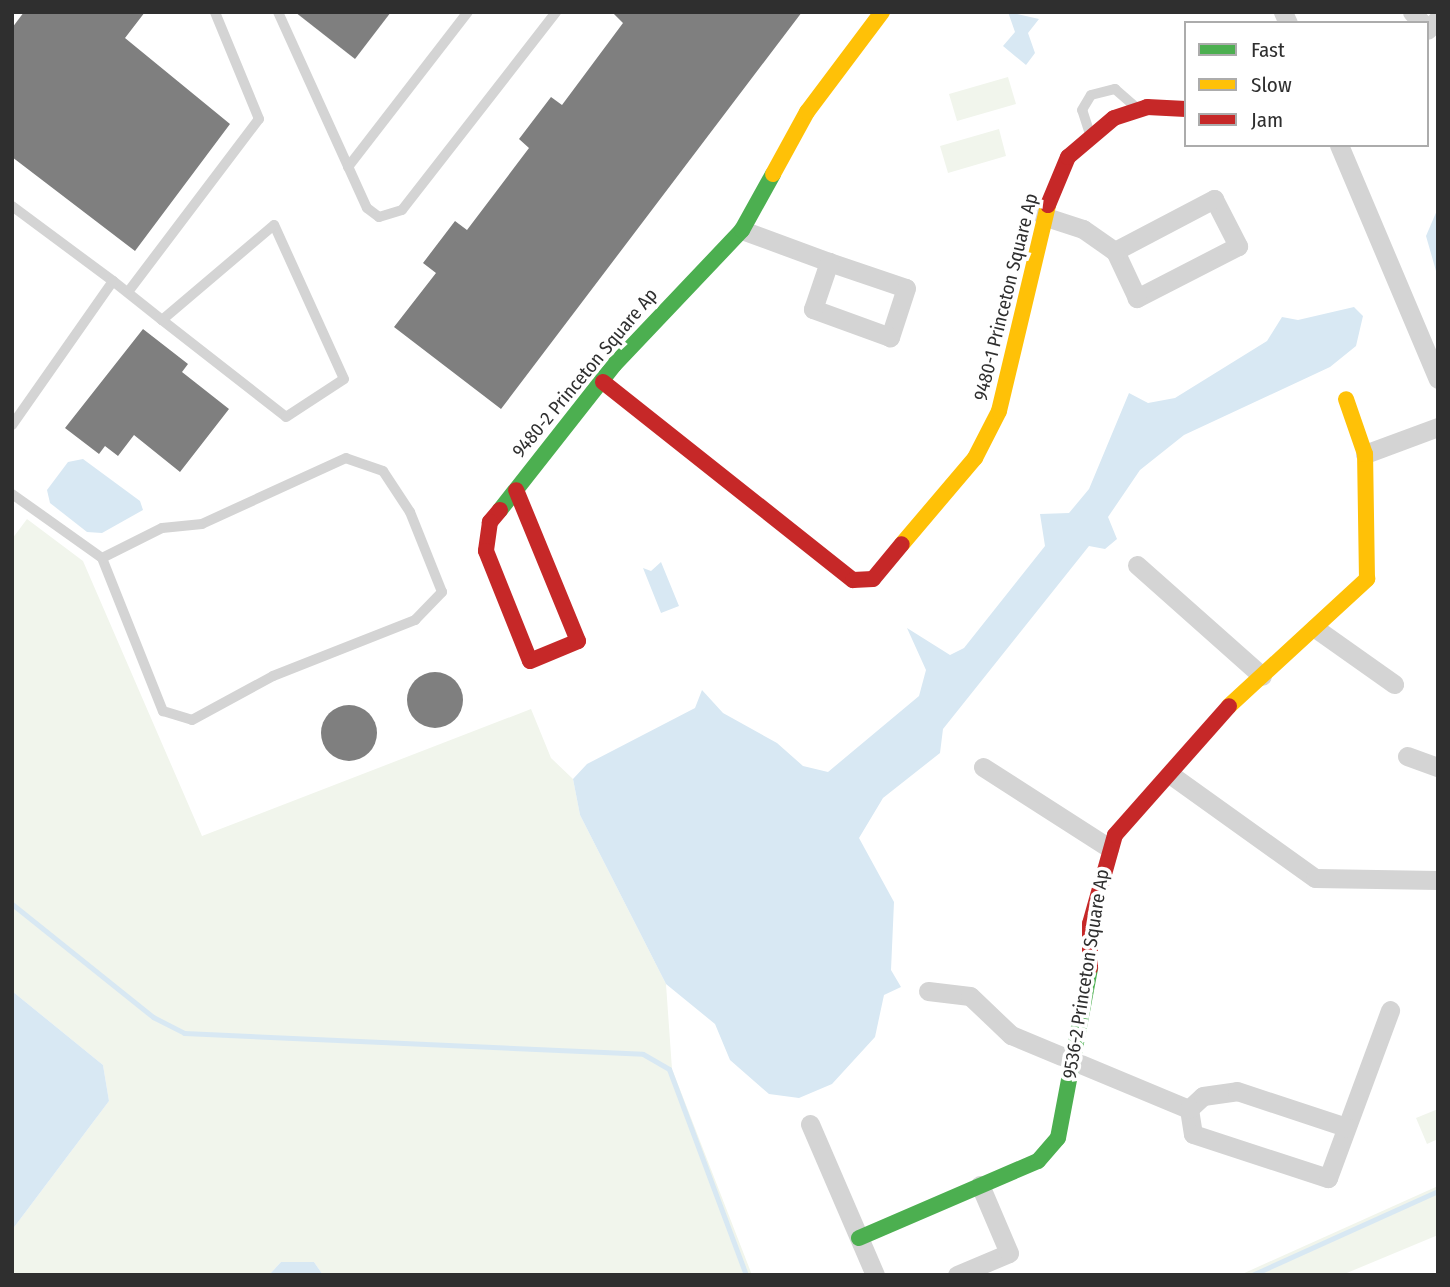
<!DOCTYPE html>
<style>
body{margin:0}
#map{position:relative;width:1450px;height:1287px;overflow:hidden;background:#fff;font-family:"Fira Sans Condensed",sans-serif}
div>[style]{position:absolute}
[style*='--x']{left:calc(var(--x)*1px);top:calc(var(--y)*1px);width:calc(var(--w)*1px);rotate:calc(var(--a)*1deg)}
.green>*{inset:0;background:#f1f5ec}
.water>*{inset:0;background:#d8e8f3}
.stream>*{height:5px;margin:-2.5px;padding:0 2.5px;transform-origin:2.5px;border-radius:2.5px;background:#d8e8f3}
.building>*{inset:0;background:#7f7f7f}
.round{border-radius:50%}
.lane>*{height:10px;margin:-5px;padding:0 5px;transform-origin:5px;border-radius:5px;background:#d4d4d4}
.street>*{height:19px;margin:-9.5px;padding:0 9.5px;transform-origin:9.5px;border-radius:9.5px;background:#d4d4d4}
.fast>*{height:16px;margin:-8px;padding:0 8px;transform-origin:8px;border-radius:8px;background:#4caf50}
.slow>*{height:16px;margin:-8px;padding:0 8px;transform-origin:8px;border-radius:8px;background:#ffc107}
.jam>*{height:16px;margin:-8px;padding:0 8px;transform-origin:8px;border-radius:8px;background:#c62828}
span{translate:-50% -50%;white-space:nowrap;text-align:center;line-height:1.15;-webkit-text-stroke:7px #fff;paint-order:stroke}
.street-label{font-size:19px;color:#2f2f2f}
.frame{position:absolute;inset:0;border:14px solid #2f2f2f;pointer-events:none}
.legend{position:absolute;left:1184px;top:21px;width:245px;height:126px;box-sizing:border-box;background:#fff;border:2px solid #acacac;margin:0;padding:9px 12px;list-style:none;font-size:21px;color:#2f2f2f}
.legend li{display:flex;align-items:center;gap:14px;height:35px}
.legend b{width:35px;border:2px solid #acacac}
</style>
<div id="map">
<div class="green">
<div style="clip-path:polygon(1008px 77px,1016px 104px,957px 121px,949px 94px)"></div>
<div style="clip-path:polygon(999px 129px,1006px 156px,948px 173px,940px 146px)"></div>
<div style="clip-path:polygon(27px 519px,83px 561px,202px 836px,531px 709px,551px 758px,573px 779px,580px 815px,666px 984px,672px 1069px,752px 1275px,323px 1275px,314px 1262px,281px 1262px,269px 1275px,12px 1275px,12px 1230px,109px 1101px,103px 1065px,12px 991px,12px 539px)"></div>
<div style="clip-path:polygon(1438px 1109px,1438px 1139px,1427px 1144px,1416px 1118px)"></div>
<div style="clip-path:polygon(1438px 1186px,1438px 1235px,1342px 1275px,1240px 1275px)"></div>
</div>
<div class="water">
<div style="clip-path:polygon(1008px 12px,1039px 19px,1028px 33px,1035px 53px,1026px 65px,1003px 46px,1015px 32px)"></div>
<div style="clip-path:polygon(1438px 208px,1438px 278px,1426px 236px)"></div>
<div style="clip-path:polygon(1354px 307px,1363px 316px,1356px 346px,1330px 367px,1184px 435px,1140px 470px,1108px 517px,1117px 539px,1105px 549px,1089px 546px,943px 729px,940px 753px,883px 798px,859px 838px,894px 902px,891px 970px,901px 987px,884px 995px,875px 1037px,832px 1084px,799px 1098px,769px 1094px,730px 1060px,715px 1024px,666px 984px,580px 815px,573px 779px,587px 764px,695px 708px,702px 690px,723px 713px,777px 743px,803px 766px,828px 772px,919px 696px,926px 670px,907px 628px,950px 655px,964px 648px,1045px 546px,1040px 514px,1069px 513px,1089px 489px,1129px 393px,1148px 403px,1175px 398px,1267px 341px,1282px 317px,1298px 320px)"></div>
<div style="clip-path:polygon(83px 459px,140px 501px,143px 510px,102px 533px,87px 532px,50px 503px,47px 490px,68px 462px)"></div>
<div style="clip-path:polygon(661px 562px,679px 606px,661px 613px,643px 568px,651px 571px)"></div>
<div style="clip-path:polygon(12px 991px,103px 1065px,109px 1101px,12px 1230px)"></div>
<div style="clip-path:polygon(281px 1262px,314px 1262px,323px 1275px,269px 1275px)"></div>
</div>
<div class="stream">
<div style="--x:12;--y:904;--w:181;--a:38.7"></div>
<div style="--x:153;--y:1017;--w:35;--a:27"></div>
<div style="--x:184;--y:1033;--w:459;--a:2.6"></div>
<div style="--x:643;--y:1054;--w:30;--a:30"></div>
<div style="--x:669;--y:1069;--w:220;--a:69.5"></div>
<div style="--x:1252;--y:1275;--w:204;--a:-24.3"></div>
</div>
<div class="building">
<div style="clip-path:polygon(24px 12px,145px 12px,125px 38px,230px 124px,135px 251px,12px 157px,12px 28px)"></div>
<div style="clip-path:polygon(295px 12px,391px 12px,355px 59px)"></div>
<div style="clip-path:polygon(612px 12px,802px 12px,501px 409px,394px 327px,436px 273px,423px 263px,455px 221px,467px 230px,529px 148px,519px 139px,551px 97px,562px 105px,623px 23px)"></div>
<div style="clip-path:polygon(143px 329px,188px 364px,182px 372px,229px 409px,180px 472px,134px 435px,118px 456px,105px 446px,99px 454px,65px 428px)"></div>
<div class="round" style="left:407px;top:672px;width:56px;height:56px"></div>
<div class="round" style="left:321px;top:705px;width:56px;height:56px"></div>
</div>
<div class="lane">
<div style="--x:278;--y:12;--w:215;--a:65.6"></div>
<div style="--x:367;--y:208;--w:15;--a:37"></div>
<div style="--x:379;--y:217;--w:24;--a:-17"></div>
<div style="--x:402;--y:210;--w:251;--a:-52.1"></div>
<div style="--x:1090;--y:134;--w:25;--a:-108"></div>
<div style="--x:1082;--y:110;--w:17;--a:-59"></div>
<div style="--x:1091;--y:95;--w:25;--a:-14"></div>
<div style="--x:1115;--y:89;--w:30;--a:41"></div>
<div style="--x:348;--y:167;--w:196;--a:-52.3"></div>
<div style="--x:12;--y:206;--w:126;--a:36.6"></div>
<div style="--x:113;--y:281;--w:176;--a:125"></div>
<div style="--x:113;--y:281;--w:63;--a:38.5"></div>
<div style="--x:162;--y:320;--w:157;--a:38"></div>
<div style="--x:286;--y:417;--w:69;--a:-33.2"></div>
<div style="--x:344;--y:379;--w:169;--a:-114.4"></div>
<div style="--x:274;--y:225;--w:147;--a:139.7"></div>
<div style="--x:128;--y:292;--w:217;--a:-52.9"></div>
<div style="--x:259;--y:119;--w:116;--a:-112.4"></div>
<div style="--x:12;--y:494;--w:110;--a:35.4"></div>
<div style="--x:102;--y:558;--w:165;--a:68.3"></div>
<div style="--x:163;--y:711;--w:30;--a:17"></div>
<div style="--x:192;--y:720;--w:92;--a:-28.5"></div>
<div style="--x:273;--y:676;--w:153;--a:-21.5"></div>
<div style="--x:415;--y:620;--w:39;--a:-46"></div>
<div style="--x:442;--y:592;--w:86;--a:-111.8"></div>
<div style="--x:410;--y:512;--w:49;--a:-123.4"></div>
<div style="--x:383;--y:471;--w:39;--a:-161"></div>
<div style="--x:346;--y:458;--w:158;--a:155.4"></div>
<div style="--x:202;--y:524;--w:40;--a:174.3"></div>
<div style="--x:162;--y:528;--w:67;--a:153.4"></div>
</div>
<div class="street">
<div style="--x:1283;--y:12;--w:12;--a:66"></div>
<div style="--x:1412;--y:12;--w:15;--a:48"></div>
<div style="--x:1427;--y:30;--w:16;--a:-45"></div>
<div style="--x:1339;--y:145;--w:254;--a:67.1"></div>
<div style="--x:1214;--y:199;--w:53;--a:62.9"></div>
<div style="--x:1238;--y:246;--w:114;--a:152.8"></div>
<div style="--x:1137;--y:298;--w:52;--a:-115.1"></div>
<div style="--x:1115;--y:251;--w:112;--a:-27.7"></div>
<div style="--x:1043;--y:216;--w:42;--a:18"></div>
<div style="--x:1083;--y:229;--w:39;--a:35"></div>
<div style="--x:742;--y:230;--w:93;--a:20.2"></div>
<div style="--x:829;--y:262;--w:81;--a:18.7"></div>
<div style="--x:906;--y:288;--w:52;--a:108.1"></div>
<div style="--x:890;--y:337;--w:82;--a:-160"></div>
<div style="--x:813;--y:309;--w:50;--a:-71.2"></div>
<div style="--x:1365;--y:454;--w:78;--a:-20.3"></div>
<div style="--x:1137;--y:565;--w:167;--a:41.6"></div>
<div style="--x:1315;--y:628;--w:97;--a:35.3"></div>
<div style="--x:1407;--y:756;--w:33;--a:20"></div>
<div style="--x:983;--y:767;--w:150;--a:32.7"></div>
<div style="--x:1171;--y:775;--w:177;--a:35.6"></div>
<div style="--x:1315;--y:878;--w:123;--a:0.9"></div>
<div style="--x:928;--y:991;--w:42;--a:6.8"></div>
<div style="--x:970;--y:996;--w:57;--a:43.6"></div>
<div style="--x:1011;--y:1035;--w:193;--a:22.6"></div>
<div style="--x:1189;--y:1109;--w:25;--a:81"></div>
<div style="--x:1193;--y:1134;--w:142;--a:18.1"></div>
<div style="--x:1328;--y:1178;--w:179;--a:-69.7"></div>
<div style="--x:1189;--y:1109;--w:19;--a:-43"></div>
<div style="--x:1203;--y:1096;--w:34;--a:-8"></div>
<div style="--x:1237;--y:1091;--w:115;--a:18.3"></div>
<div style="--x:810;--y:1124;--w:164;--a:66.7"></div>
<div style="--x:957;--y:1275;--w:56;--a:-22.9"></div>
<div style="--x:1009;--y:1253;--w:74;--a:-113.1"></div>
</div>
<div class="fast">
<div style="--x:500;--y:510;--w:184;--a:-51.8"></div>
<div style="--x:614;--y:365;--w:186;--a:-46.5"></div>
<div style="--x:742;--y:230;--w:64;--a:-61"></div>
<div style="--x:859;--y:1238;--w:195;--a:-23.3"></div>
<div style="--x:1038;--y:1161;--w:30;--a:-49"></div>
<div style="--x:1058;--y:1138;--w:173;--a:-79.3"></div>
</div>
<div class="slow">
<div style="--x:773;--y:174;--w:71;--a:-61.3"></div>
<div style="--x:807;--y:112;--w:125;--a:-53.1"></div>
<div style="--x:902;--y:544;--w:113;--a:-49.7"></div>
<div style="--x:975;--y:458;--w:53;--a:-62.9"></div>
<div style="--x:999;--y:411;--w:212;--a:-76.6"></div>
<div style="--x:1229;--y:706;--w:188;--a:-42.6"></div>
<div style="--x:1367;--y:579;--w:125;--a:-90.9"></div>
<div style="--x:1365;--y:454;--w:58;--a:-109.1"></div>
</div>
<div class="jam">
<div style="--x:1048;--y:205;--w:52;--a:-67.4"></div>
<div style="--x:1068;--y:157;--w:60;--a:-40.3"></div>
<div style="--x:1114;--y:118;--w:35;--a:-18"></div>
<div style="--x:1147;--y:107;--w:39;--a:3"></div>
<div style="--x:603;--y:382;--w:319;--a:38.4"></div>
<div style="--x:853;--y:580;--w:20;--a:-3"></div>
<div style="--x:873;--y:579;--w:45;--a:-50.4"></div>
<div style="--x:500;--y:510;--w:16;--a:130"></div>
<div style="--x:490;--y:522;--w:29;--a:98"></div>
<div style="--x:486;--y:551;--w:118;--a:68.2"></div>
<div style="--x:530;--y:661;--w:52;--a:-22.6"></div>
<div style="--x:578;--y:641;--w:163;--a:-112.3"></div>
<div style="--x:1090;--y:968;--w:44;--a:-90"></div>
<div style="--x:1090;--y:924;--w:92;--a:-74.3"></div>
<div style="--x:1115;--y:835;--w:172;--a:-48.5"></div>
</div>
<div class="street-label">
<span style="left:1006px;top:297px;rotate:-76deg">9480-1 Princeton Square Ap</span>
<span style="left:585px;top:373px;rotate:-50deg">9480-2 Princeton Square Ap</span>
<span style="left:1086px;top:974px;rotate:-81deg">9536-2 Princeton Square Ap</span>
</div>
<div class="frame"></div>
<ul class="legend">
<li><b style="height:9px;background:#4caf50"></b>Fast</li>
<li><b style="height:9px;background:#ffc107"></b>Slow</li>
<li><b style="height:9px;background:#c62828"></b>Jam</li>
</ul>
</div>
